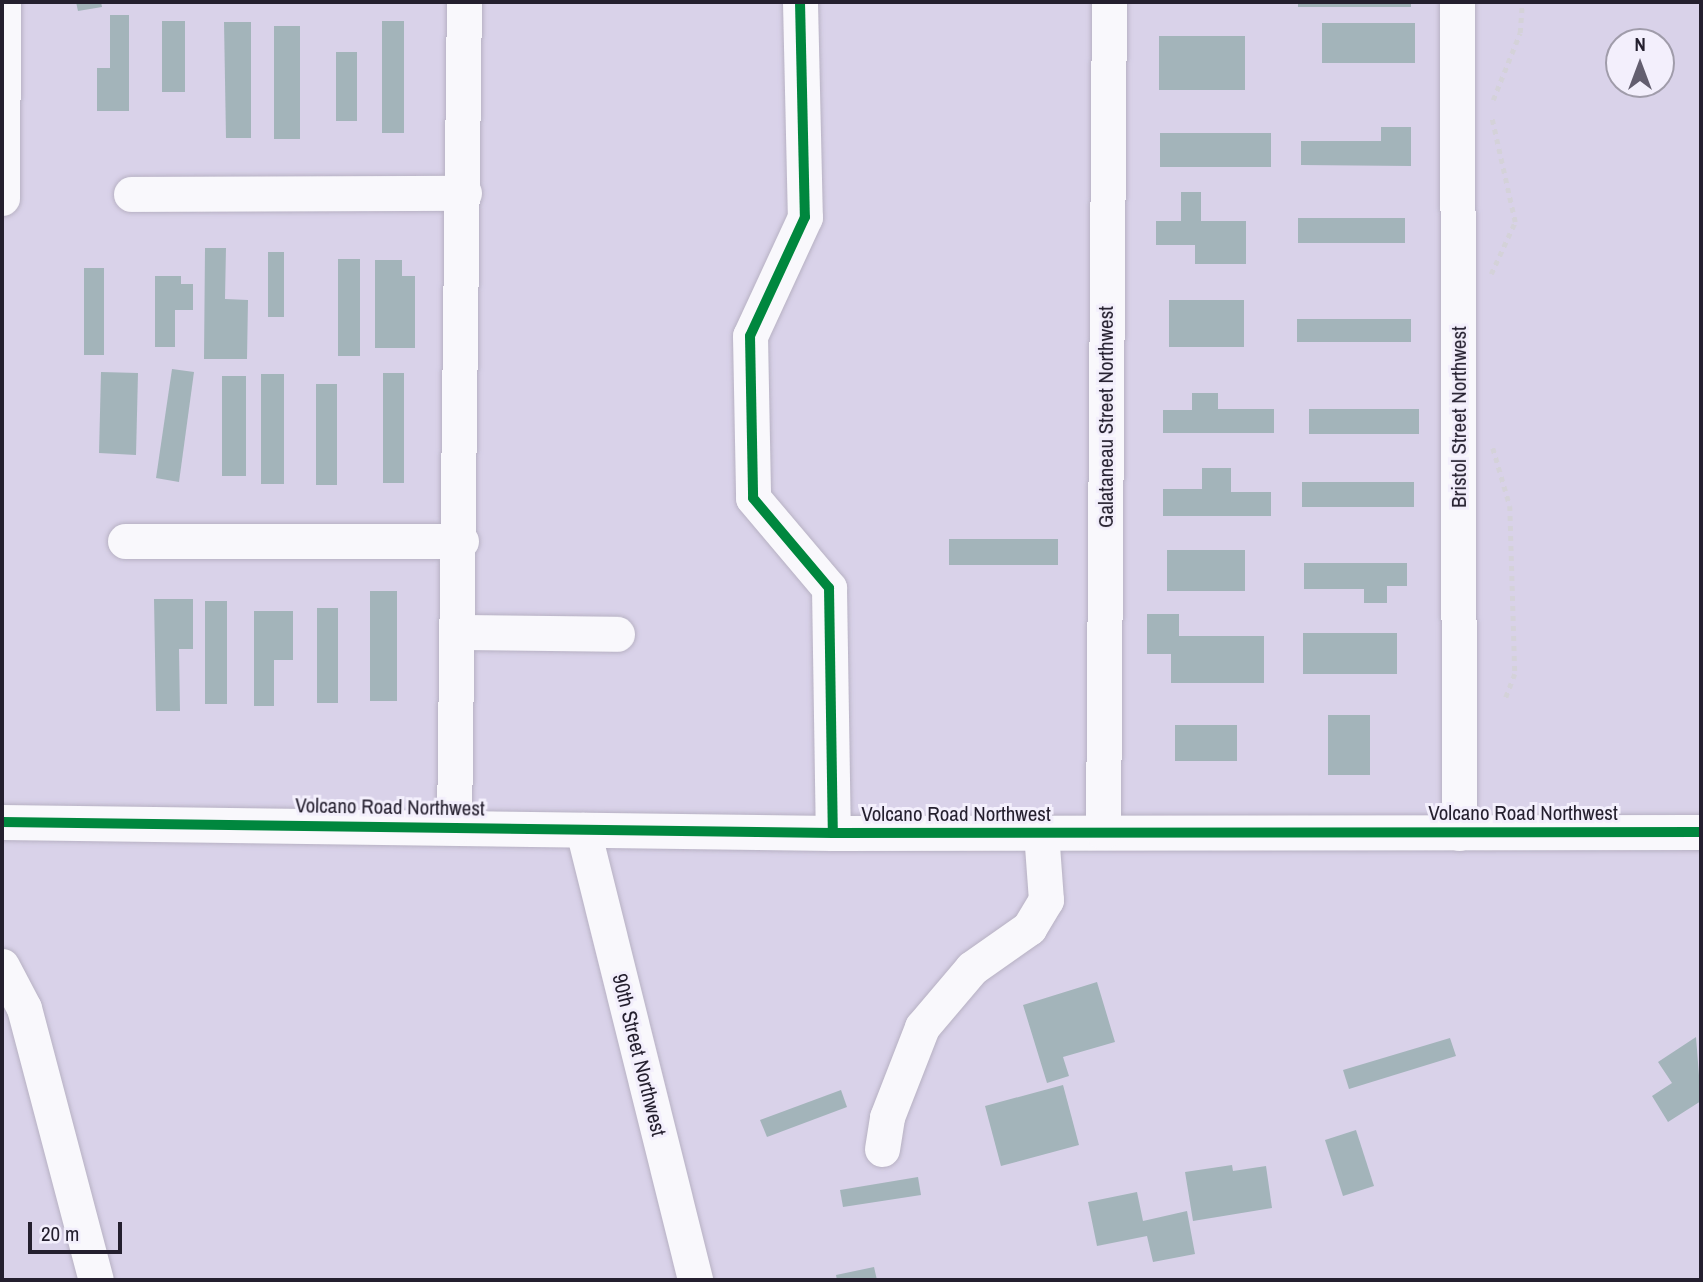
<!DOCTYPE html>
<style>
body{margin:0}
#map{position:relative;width:1703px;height:1282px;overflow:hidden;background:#d9d2e9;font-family:"Archivo Narrow",sans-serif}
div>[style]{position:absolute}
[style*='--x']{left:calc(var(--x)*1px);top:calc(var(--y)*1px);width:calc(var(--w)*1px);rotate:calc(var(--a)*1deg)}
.building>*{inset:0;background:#a3b4ba}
.path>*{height:4.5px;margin-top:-2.25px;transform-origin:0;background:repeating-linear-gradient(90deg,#d4d2d9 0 5px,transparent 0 10px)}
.roads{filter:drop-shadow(0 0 2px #b7b1c3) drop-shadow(0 0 2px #b7b1c3)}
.minor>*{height:35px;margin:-17.5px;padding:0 17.5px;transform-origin:17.5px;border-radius:17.5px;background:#f9f8fc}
.cycleway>*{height:10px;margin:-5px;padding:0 5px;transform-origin:5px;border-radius:5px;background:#00873e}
span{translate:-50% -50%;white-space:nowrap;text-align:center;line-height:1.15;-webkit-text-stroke:6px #f3effc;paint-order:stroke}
.street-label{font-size:21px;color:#241f2e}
.frame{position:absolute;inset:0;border:4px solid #241f2e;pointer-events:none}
.north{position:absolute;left:1605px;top:28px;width:70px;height:70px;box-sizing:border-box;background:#f3effc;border:2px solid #a09caa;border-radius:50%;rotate:0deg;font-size:19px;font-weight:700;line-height:28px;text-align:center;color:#241f2e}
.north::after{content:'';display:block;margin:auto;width:24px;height:32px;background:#635e6f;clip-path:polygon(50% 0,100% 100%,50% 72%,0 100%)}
.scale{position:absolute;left:28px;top:1222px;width:94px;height:32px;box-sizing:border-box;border:4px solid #241f2e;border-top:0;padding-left:9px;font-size:21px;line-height:24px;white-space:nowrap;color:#241f2e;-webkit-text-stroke:5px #f3effc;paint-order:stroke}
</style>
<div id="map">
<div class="building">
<div style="clip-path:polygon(76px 2px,101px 2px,102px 7px,78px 11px)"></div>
<div style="clip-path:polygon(1298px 2px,1411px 2px,1411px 7px,1298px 7px)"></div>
<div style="clip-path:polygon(110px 15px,129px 15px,129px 111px,97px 111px,97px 68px,110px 68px)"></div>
<div style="clip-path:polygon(162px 21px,185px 21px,185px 92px,162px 92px)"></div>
<div style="clip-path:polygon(382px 21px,404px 21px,404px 133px,382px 133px)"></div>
<div style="clip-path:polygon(224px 22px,251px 22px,251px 138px,226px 138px)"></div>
<div style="clip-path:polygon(1322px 23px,1415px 23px,1415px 63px,1322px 63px)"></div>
<div style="clip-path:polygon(274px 26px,300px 26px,300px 139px,274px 139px)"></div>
<div style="clip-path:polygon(1159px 36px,1245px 36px,1245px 90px,1159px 90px)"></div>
<div style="clip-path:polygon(336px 52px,357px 52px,357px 121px,336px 121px)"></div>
<div style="clip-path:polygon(1381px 127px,1411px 127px,1411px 166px,1301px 165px,1301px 141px,1381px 141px)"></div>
<div style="clip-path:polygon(1160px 133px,1271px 133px,1271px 167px,1160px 167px)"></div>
<div style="clip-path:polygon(1181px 192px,1201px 192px,1201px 221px,1246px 221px,1246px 264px,1195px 264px,1195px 245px,1156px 245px,1156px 221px,1181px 221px)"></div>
<div style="clip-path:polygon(1298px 218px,1405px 218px,1405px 243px,1298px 243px)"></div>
<div style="clip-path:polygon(205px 248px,226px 248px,225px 299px,248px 300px,247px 359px,204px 359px)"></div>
<div style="clip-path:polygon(268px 252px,284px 252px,284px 317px,268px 317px)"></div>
<div style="clip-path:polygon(338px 259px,360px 259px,360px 356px,338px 356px)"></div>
<div style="clip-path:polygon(375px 260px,402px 260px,402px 276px,415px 276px,415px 348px,375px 348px)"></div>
<div style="clip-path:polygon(84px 268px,104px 268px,104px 355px,84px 355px)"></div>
<div style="clip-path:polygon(155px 276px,181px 276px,181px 284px,193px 284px,193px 310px,175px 310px,175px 347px,155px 347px)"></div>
<div style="clip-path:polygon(1169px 300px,1244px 300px,1244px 347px,1169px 347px)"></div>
<div style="clip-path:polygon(1297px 319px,1411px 319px,1411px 342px,1297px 342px)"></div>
<div style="clip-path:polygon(172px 369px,194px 372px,179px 482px,156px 478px)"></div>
<div style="clip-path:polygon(101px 372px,138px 373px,136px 455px,99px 453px)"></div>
<div style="clip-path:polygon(383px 373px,404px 373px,404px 483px,383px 483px)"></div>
<div style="clip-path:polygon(261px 374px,284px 374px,284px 484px,261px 484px)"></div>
<div style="clip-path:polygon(222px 376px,246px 376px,246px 476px,222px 476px)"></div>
<div style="clip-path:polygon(316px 384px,337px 384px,337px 485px,316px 485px)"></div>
<div style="clip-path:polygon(1192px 393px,1218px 393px,1218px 409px,1274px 409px,1274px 433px,1163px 433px,1163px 410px,1192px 410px)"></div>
<div style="clip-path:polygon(1309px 409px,1419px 409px,1419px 434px,1309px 434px)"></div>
<div style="clip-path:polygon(1202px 468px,1231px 468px,1231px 492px,1271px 492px,1271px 516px,1163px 516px,1163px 489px,1202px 489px)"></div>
<div style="clip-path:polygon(1302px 482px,1414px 482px,1414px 507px,1302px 507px)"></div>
<div style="clip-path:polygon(949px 539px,1058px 539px,1058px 565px,949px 565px)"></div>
<div style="clip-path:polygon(1167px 550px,1245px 550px,1245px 591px,1167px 591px)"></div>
<div style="clip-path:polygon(1304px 563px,1407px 563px,1407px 586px,1387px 586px,1387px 603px,1364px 603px,1364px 589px,1304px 589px)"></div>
<div style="clip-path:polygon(370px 591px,397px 591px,397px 701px,370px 701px)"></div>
<div style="clip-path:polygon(154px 599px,193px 599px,193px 649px,179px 649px,180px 711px,156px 711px)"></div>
<div style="clip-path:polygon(205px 601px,227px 601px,227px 704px,205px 704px)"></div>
<div style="clip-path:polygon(317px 608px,338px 608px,338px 703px,317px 703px)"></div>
<div style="clip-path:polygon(254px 611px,293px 611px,293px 660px,274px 660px,274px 706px,254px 706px)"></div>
<div style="clip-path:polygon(1147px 614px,1179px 614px,1179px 636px,1264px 636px,1264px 683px,1171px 683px,1171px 654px,1147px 654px)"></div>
<div style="clip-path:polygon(1303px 633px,1397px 633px,1397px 674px,1303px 674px)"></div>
<div style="clip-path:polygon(1328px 715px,1370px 715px,1370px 775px,1328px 775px)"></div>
<div style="clip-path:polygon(1175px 725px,1237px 725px,1237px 761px,1175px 761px)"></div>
<div style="clip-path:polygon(1097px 982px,1115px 1042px,1063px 1057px,1069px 1076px,1047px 1083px,1023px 1005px)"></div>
<div style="clip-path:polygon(1696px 1037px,1701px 1101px,1668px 1122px,1652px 1096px,1672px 1083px,1658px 1062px)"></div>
<div style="clip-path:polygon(1450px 1038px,1456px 1056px,1349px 1089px,1343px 1070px)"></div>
<div style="clip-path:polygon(1063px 1085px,1079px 1145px,1001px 1166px,985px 1106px)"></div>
<div style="clip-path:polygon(841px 1090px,847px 1107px,767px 1137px,760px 1120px)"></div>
<div style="clip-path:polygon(1356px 1130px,1374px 1186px,1343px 1196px,1325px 1140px)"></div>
<div style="clip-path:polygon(1232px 1165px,1233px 1171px,1266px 1166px,1272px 1208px,1193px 1221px,1185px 1172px)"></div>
<div style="clip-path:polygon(918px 1177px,921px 1195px,843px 1207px,840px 1190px)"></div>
<div style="clip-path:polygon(1137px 1192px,1143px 1221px,1187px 1211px,1195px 1254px,1153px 1262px,1147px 1236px,1097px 1246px,1088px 1202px)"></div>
<div style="clip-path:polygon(874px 1267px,877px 1280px,837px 1280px,836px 1275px)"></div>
</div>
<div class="path">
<div style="--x:1493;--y:100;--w:72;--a:-68.1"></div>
<div style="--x:1520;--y:33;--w:31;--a:-86"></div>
<div style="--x:1491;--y:274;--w:57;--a:-65.2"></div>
<div style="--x:1515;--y:222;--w:106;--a:-102.6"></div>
<div style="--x:1493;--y:448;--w:60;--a:73.7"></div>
<div style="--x:1510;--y:506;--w:168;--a:88.3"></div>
<div style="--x:1515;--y:674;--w:26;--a:111"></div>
</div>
<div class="roads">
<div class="minor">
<div style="--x:800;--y:2;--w:215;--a:88.7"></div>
<div style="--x:805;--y:217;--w:131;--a:114.8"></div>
<div style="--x:750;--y:336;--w:162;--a:88.9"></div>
<div style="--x:753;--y:498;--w:118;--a:49.8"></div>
<div style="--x:829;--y:588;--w:245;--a:89.1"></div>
<div style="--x:1457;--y:2;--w:831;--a:89.86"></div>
<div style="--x:131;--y:194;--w:333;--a:-0.2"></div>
<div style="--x:2;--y:198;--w:196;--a:-89.7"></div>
<div style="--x:125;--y:541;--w:336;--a:0"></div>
<div style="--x:461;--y:632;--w:156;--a:0.7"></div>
<div style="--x:2;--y:822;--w:831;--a:0.76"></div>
<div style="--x:833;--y:833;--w:868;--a:-0.07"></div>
<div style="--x:454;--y:827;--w:825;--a:-89.31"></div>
<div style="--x:583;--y:830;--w:464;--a:76"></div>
<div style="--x:1103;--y:832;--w:830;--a:-89.59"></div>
<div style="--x:2;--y:966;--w:47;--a:62.4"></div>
<div style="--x:24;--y:1008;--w:281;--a:75.2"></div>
<div style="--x:882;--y:1149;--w:32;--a:-81"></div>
<div style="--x:887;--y:1117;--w:97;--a:-68.7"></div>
<div style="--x:922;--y:1027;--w:77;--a:-49.7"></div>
<div style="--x:972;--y:968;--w:70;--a:-35.1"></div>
<div style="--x:1029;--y:928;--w:33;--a:-59"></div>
<div style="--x:1046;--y:900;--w:68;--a:-94.2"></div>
</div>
</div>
<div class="cycleway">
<div style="--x:800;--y:2;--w:215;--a:88.7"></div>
<div style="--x:805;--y:217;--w:131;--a:114.8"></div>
<div style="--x:750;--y:336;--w:162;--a:88.9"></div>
<div style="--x:753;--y:498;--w:118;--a:49.8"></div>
<div style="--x:829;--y:588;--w:245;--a:89.1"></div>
<div style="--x:2;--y:822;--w:831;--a:0.76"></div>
<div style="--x:833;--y:833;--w:868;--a:-0.07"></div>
</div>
<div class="street-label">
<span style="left:1106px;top:417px;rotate:-90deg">Galataneau Street Northwest</span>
<span style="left:1459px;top:417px;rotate:-90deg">Bristol Street Northwest</span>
<span style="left:390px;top:807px;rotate:1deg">Volcano Road Northwest</span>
<span style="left:1523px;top:813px">Volcano Road Northwest</span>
<span style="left:956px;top:814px">Volcano Road Northwest</span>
<span style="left:639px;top:1055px;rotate:76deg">90th Street Northwest</span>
</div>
<div class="frame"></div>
<div class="north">N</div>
<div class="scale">20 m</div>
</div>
